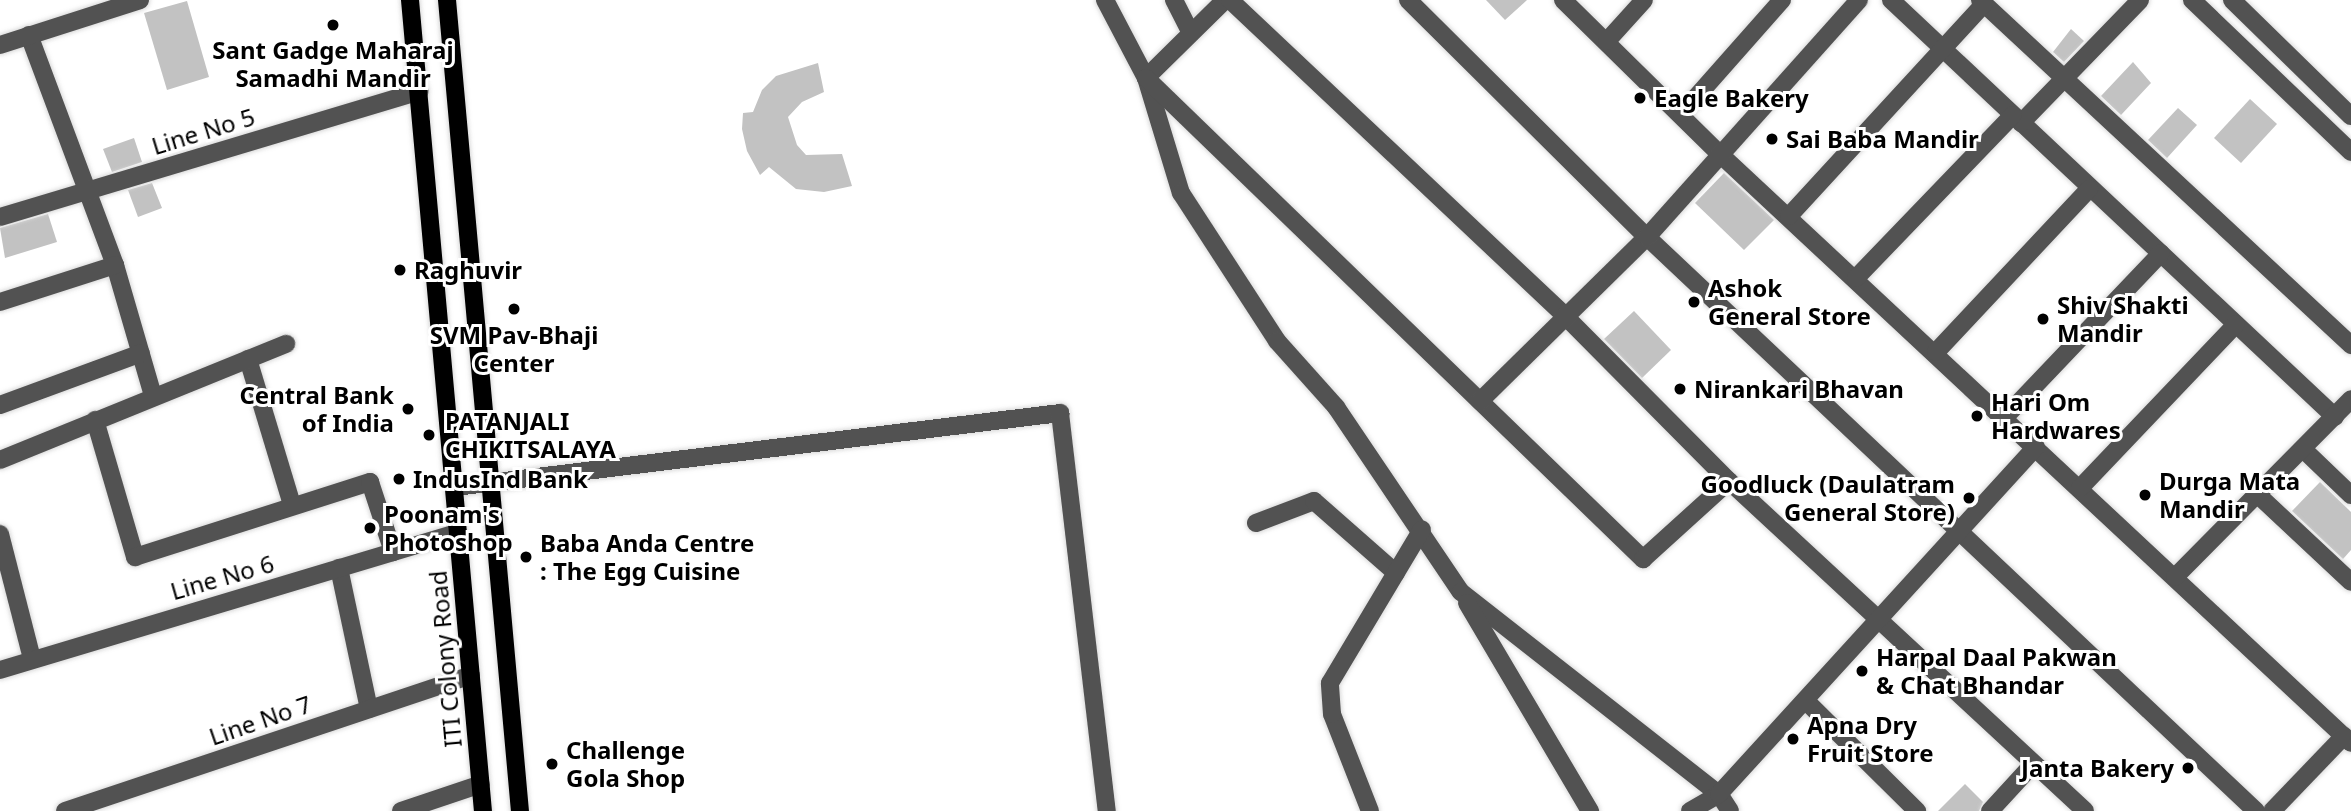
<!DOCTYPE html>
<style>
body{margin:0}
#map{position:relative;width:2351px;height:811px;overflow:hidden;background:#fff;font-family:"Noto Sans",sans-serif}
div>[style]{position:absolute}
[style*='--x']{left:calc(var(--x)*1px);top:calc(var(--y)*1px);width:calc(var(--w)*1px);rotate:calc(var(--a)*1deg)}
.building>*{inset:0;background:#c2c2c2}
.roads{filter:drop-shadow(0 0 2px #dbdbdb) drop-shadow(0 0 2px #dbdbdb)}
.minor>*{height:18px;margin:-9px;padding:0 9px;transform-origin:9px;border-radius:9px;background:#525252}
.major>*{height:18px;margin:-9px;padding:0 9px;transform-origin:9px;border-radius:9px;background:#000}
.dots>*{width:19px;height:19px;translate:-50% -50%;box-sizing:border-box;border:4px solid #fff;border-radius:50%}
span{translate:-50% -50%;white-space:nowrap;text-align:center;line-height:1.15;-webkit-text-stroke:6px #fff;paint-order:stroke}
.poi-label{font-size:24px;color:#000;font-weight:700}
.left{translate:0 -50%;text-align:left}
.right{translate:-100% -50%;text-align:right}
.street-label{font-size:24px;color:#000}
</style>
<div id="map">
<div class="building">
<div style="clip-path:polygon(1486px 0,1527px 0,1505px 20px)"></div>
<div style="clip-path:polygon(187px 1px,209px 77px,167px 90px,144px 13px)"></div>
<div style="clip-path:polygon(2071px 29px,2084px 41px,2064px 62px,2053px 52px)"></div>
<div style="clip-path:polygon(2133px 62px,2151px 83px,2121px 115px,2101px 96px)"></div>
<div style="clip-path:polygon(818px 63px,824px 92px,802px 102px,788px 117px,797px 145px,806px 155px,842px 154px,852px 186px,824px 192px,796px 189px,769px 167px,760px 175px,747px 151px,742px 129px,743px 113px,753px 112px,762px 90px,776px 76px)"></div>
<div style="clip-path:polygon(2250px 99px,2277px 124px,2241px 163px,2214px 138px)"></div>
<div style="clip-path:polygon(2178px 108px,2197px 125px,2167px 158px,2148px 140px)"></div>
<div style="clip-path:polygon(134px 138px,142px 162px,112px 172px,103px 149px)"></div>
<div style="clip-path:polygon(1724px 173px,1774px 220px,1744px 250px,1695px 203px)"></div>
<div style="clip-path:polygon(152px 183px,162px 208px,138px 217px,128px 190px)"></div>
<div style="clip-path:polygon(48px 214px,57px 242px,5px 258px,0 228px)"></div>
<div style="clip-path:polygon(1634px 311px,1671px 350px,1642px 378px,1604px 339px)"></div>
<div style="clip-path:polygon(2320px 482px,2351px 512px,2351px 550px,2343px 559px,2292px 511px)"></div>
<div style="clip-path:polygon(1965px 784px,1983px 802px,1979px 811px,1938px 811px)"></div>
</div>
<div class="roads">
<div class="minor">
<div style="--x:1105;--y:0;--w:88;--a:62.3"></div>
<div style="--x:1146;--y:78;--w:120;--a:73.1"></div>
<div style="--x:1181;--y:193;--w:176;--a:57"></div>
<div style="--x:1277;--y:341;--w:89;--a:48.2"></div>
<div style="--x:1336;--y:407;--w:223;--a:56"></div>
<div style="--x:1461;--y:592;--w:328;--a:38.1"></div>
<div style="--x:1719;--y:794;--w:20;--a:57"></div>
<div style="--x:1174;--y:0;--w:37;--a:63"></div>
<div style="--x:1225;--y:0;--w:111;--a:135.4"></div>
<div style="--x:1146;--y:78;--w:692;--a:44.06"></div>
<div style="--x:1643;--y:559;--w:116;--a:-42.2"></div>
<div style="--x:1230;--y:0;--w:461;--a:43.3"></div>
<div style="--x:1565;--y:316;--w:233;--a:45.2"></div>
<div style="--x:1729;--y:481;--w:485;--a:42.8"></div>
<div style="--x:1408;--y:0;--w:337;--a:44.8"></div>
<div style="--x:1647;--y:237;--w:837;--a:43.31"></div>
<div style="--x:1563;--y:0;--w:223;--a:44.5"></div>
<div style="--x:1722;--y:156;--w:860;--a:43.02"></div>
<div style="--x:1891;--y:0;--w:609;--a:43.2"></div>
<div style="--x:1980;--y:0;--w:507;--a:42.92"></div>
<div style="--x:2192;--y:0;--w:220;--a:43.7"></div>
<div style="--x:2232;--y:0;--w:166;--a:44.3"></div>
<div style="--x:29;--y:35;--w:246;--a:69.5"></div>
<div style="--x:115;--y:265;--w:136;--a:73.8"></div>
<div style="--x:1607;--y:41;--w:55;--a:-47.9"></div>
<div style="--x:0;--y:45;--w:147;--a:-17.8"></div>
<div style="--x:1682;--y:113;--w:151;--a:-48.5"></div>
<div style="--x:2021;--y:123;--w:171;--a:-45.9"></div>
<div style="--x:1789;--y:216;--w:288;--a:-47.4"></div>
<div style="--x:0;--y:217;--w:438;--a:-16.7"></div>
<div style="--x:1856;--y:278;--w:226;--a:-46.1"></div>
<div style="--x:0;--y:302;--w:121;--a:-17.8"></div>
<div style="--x:1936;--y:352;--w:224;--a:-46.8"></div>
<div style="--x:248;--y:359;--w:152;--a:73.2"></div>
<div style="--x:1480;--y:401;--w:234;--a:-44.5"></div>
<div style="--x:1647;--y:237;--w:318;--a:-48.2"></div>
<div style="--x:0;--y:405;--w:150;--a:-20.2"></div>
<div style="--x:2005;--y:417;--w:226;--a:-46.4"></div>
<div style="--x:95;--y:420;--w:143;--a:73.7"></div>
<div style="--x:135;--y:557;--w:247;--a:-17.7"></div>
<div style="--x:370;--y:482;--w:74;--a:71.8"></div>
<div style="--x:2304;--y:450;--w:65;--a:43.8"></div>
<div style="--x:0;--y:460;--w:309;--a:-22.1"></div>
<div style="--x:455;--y:487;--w:610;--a:-6.97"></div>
<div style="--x:1060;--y:413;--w:401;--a:83.3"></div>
<div style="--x:2080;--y:488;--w:226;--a:-46.4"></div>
<div style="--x:2258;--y:495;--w:127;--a:43.1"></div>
<div style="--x:1256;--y:523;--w:62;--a:-20.8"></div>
<div style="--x:1314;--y:501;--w:109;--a:41.3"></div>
<div style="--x:0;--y:534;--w:129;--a:75.6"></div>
<div style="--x:339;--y:568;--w:144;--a:78"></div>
<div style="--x:2175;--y:577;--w:250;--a:-45.3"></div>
<div style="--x:1467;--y:603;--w:242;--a:59.4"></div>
<div style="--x:0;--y:670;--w:478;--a:-16.7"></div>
<div style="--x:1807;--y:702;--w:155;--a:44.7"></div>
<div style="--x:65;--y:811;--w:428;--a:-18.5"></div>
<div style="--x:401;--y:811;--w:84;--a:-18.6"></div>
<div style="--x:1370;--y:811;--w:104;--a:-111.4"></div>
<div style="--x:1332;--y:714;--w:31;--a:-94"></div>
<div style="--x:1330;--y:683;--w:179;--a:-59.1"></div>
<div style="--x:1690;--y:811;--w:34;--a:-30"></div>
<div style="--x:1719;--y:794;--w:470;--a:-47.6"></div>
<div style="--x:1990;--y:811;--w:64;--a:-47.5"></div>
<div style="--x:2272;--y:811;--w:104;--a:-46.2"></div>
</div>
<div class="major">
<div style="--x:410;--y:0;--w:814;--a:84.86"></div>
<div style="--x:447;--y:0;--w:814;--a:84.86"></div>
</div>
</div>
<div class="dots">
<div style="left:333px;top:25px;background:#000"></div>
<div style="left:1640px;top:98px;background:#000"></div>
<div style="left:1772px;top:139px;background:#000"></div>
<div style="left:400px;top:270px;background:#000"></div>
<div style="left:1694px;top:302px;background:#000"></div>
<div style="left:514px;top:309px;background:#000"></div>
<div style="left:2043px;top:319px;background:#000"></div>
<div style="left:1680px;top:389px;background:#000"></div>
<div style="left:408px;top:409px;background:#000"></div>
<div style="left:1977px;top:416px;background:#000"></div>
<div style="left:429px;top:435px;background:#000"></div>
<div style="left:399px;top:479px;background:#000"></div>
<div style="left:2145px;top:495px;background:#000"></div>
<div style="left:1969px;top:498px;background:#000"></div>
<div style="left:370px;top:528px;background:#000"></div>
<div style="left:526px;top:557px;background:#000"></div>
<div style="left:1862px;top:671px;background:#000"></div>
<div style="left:1793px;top:739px;background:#000"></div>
<div style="left:552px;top:764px;background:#000"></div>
<div style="left:2188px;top:768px;background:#000"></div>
</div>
<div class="poi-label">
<span style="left:333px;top:64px">Sant Gadge Maharaj<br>Samadhi Mandir</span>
<span class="left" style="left:1654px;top:98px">Eagle Bakery</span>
<span class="left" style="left:1786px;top:139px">Sai Baba Mandir</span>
<span class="left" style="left:414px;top:270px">Raghuvir</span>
<span class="left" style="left:1708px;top:302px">Ashok<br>General Store</span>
<span class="left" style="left:2057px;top:319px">Shiv Shakti<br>Mandir</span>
<span style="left:514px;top:349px">SVM Pav-Bhaji<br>Center</span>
<span class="left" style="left:1694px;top:389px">Nirankari Bhavan</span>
<span class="right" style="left:394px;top:409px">Central Bank<br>of India</span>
<span class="left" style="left:1991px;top:416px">Hari Om<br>Hardwares</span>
<span class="left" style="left:445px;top:435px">PATANJALI<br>CHIKITSALAYA</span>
<span class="left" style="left:413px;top:479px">IndusInd Bank</span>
<span class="left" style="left:2159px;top:495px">Durga Mata<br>Mandir</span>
<span class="right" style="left:1955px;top:498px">Goodluck (Daulatram<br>General Store)</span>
<span class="left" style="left:384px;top:528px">Poonam's<br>Photoshop</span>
<span class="left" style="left:540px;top:557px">Baba Anda Centre<br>: The Egg Cuisine</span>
<span class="left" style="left:1876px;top:671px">Harpal Daal Pakwan<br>&amp; Chat Bhandar</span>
<span class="left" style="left:1807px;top:739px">Apna Dry<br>Fruit Store</span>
<span class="left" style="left:566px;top:764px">Challenge<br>Gola Shop</span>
<span class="right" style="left:2174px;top:768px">Janta Bakery</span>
</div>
<div class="street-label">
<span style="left:203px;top:131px;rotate:-17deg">Line No 5</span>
<span style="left:222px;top:577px;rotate:-16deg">Line No 6</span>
<span style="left:445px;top:659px;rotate:-95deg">ITI Colony Road</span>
<span style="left:260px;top:720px;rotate:-19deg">Line No 7</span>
</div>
</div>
